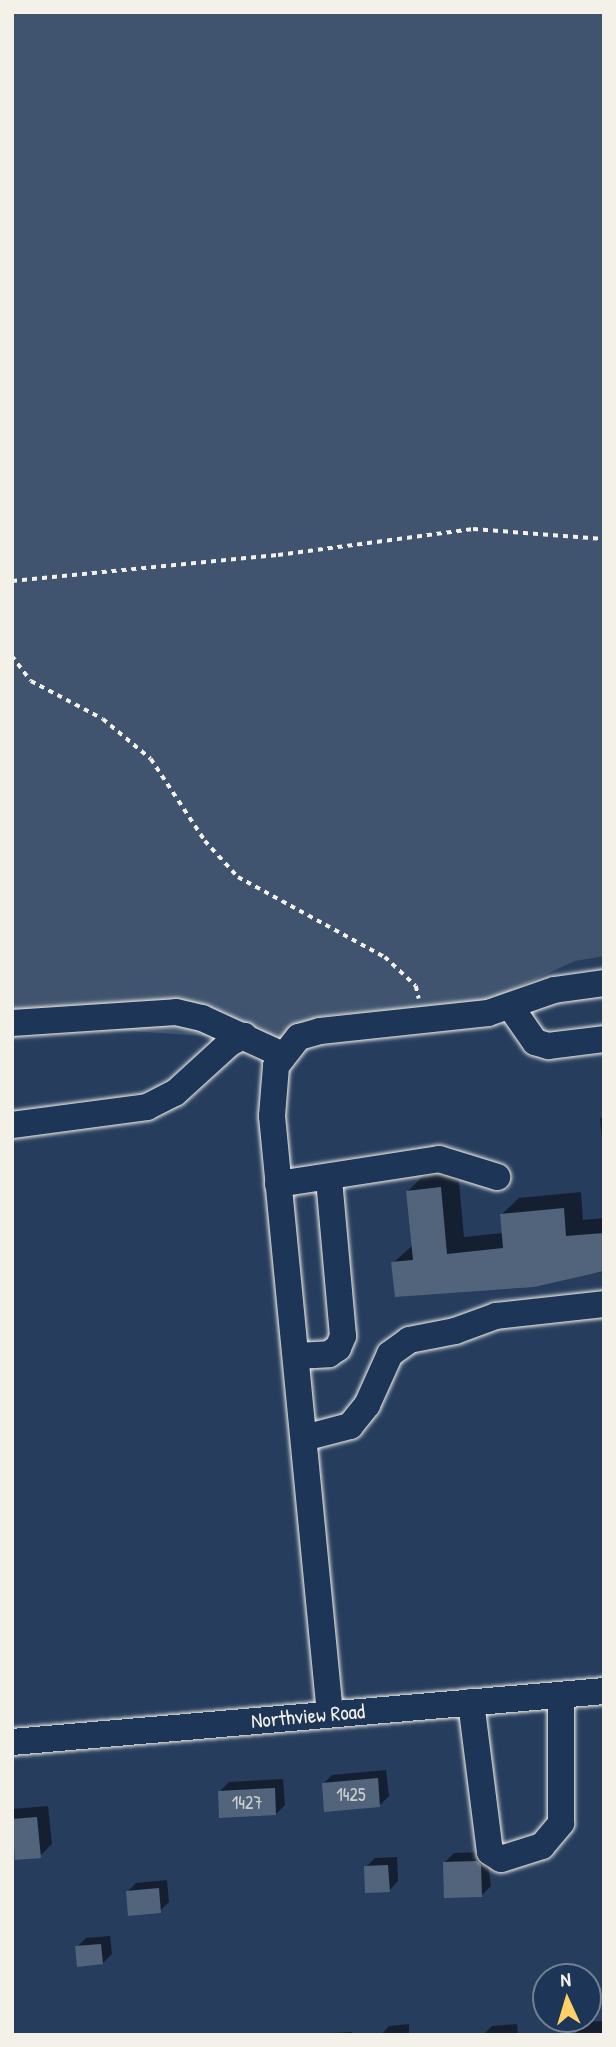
<!DOCTYPE html>
<style>
body{margin:0}
#map{position:relative;width:616px;height:2047px;overflow:hidden;background:#263d5d;font-family:"Patrick Hand",sans-serif}
div>[style]{position:absolute}
[style*='--x']{left:calc(var(--x)*1px);top:calc(var(--y)*1px);width:calc(var(--w)*1px);rotate:calc(var(--a)*1deg)}
.green>*{inset:0;background:#40546f}
.shadow>*{inset:0;background:#0007}
.building>*{inset:0;background:#52647b}
.path>*{height:3.5px;margin-top:-1.75px;transform-origin:0;background:repeating-linear-gradient(90deg,#f4f1e8 0 5px,transparent 0 10px)}
.roads{filter:drop-shadow(0 0 2px #f4f1e8) drop-shadow(0 0 2px #f4f1e8)}
.minor>*{height:26px;margin:-13px;padding:0 13px;transform-origin:13px;border-radius:13px;background:#1d3557}
span{translate:-50% -50%;white-space:nowrap;text-align:center;line-height:1.15;-webkit-text-stroke:5px #1d3557;paint-order:stroke}
.number-label{font-size:18px;color:#cccecd}
.number-label span{-webkit-text-stroke-width:0}
.street-label{font-size:21px;color:#f4f1e8}
.frame{position:absolute;inset:0;border:14px solid #f4f1e8;pointer-events:none}
.north{position:absolute;left:532px;top:1963px;width:70px;height:70px;box-sizing:border-box;background:#1d3557;border:2px solid #738091;border-radius:50%;rotate:356deg;font-size:19px;font-weight:700;line-height:28px;text-align:center;color:#f4f1e8}
.north::after{content:'';display:block;margin:auto;width:24px;height:32px;background:#ffd166;clip-path:polygon(50% 0,100% 100%,50% 72%,0 100%)}
</style>
<div id="map">
<div class="green">
<div style="clip-path:polygon(12px 12px,604px 12px,604px 956px,575px 961px,491px 1000px,323px 1016px,278px 1041px,12px 1023px)"></div>
</div>
<div class="shadow">
<div style="clip-path:polygon(604px 1115px,604px 1139px,602px 1139px,600px 1119px)"></div>
<div style="clip-path:polygon(458px 1171px,464px 1237px,503px 1233px,501px 1215px,519px 1198px,581px 1192px,583px 1220px,604px 1218px,604px 1272px,396px 1295px,393px 1263px,413px 1245px,408px 1191px,425px 1174px)"></div>
<div style="clip-path:polygon(386px 1770px,389px 1796px,380px 1805px,323px 1784px,332px 1775px)"></div>
<div style="clip-path:polygon(283px 1779px,285px 1805px,276px 1814px,220px 1791px,229px 1782px)"></div>
<div style="clip-path:polygon(48px 1806px,52px 1844px,40px 1856px,12px 1846px,12px 1809px)"></div>
<div style="clip-path:polygon(486px 1852px,491px 1886px,482px 1895px,445px 1862px,454px 1853px)"></div>
<div style="clip-path:polygon(397px 1857px,398px 1881px,389px 1891px,366px 1867px,375px 1858px)"></div>
<div style="clip-path:polygon(167px 1880px,169px 1902px,160px 1911px,127px 1892px,136px 1883px)"></div>
<div style="clip-path:polygon(110px 1936px,112px 1954px,103px 1963px,77px 1947px,86px 1938px)"></div>
<div style="clip-path:polygon(604px 2021px,604px 2035px,574px 2035px,584px 2022px)"></div>
<div style="clip-path:polygon(409px 2024px,409px 2035px,381px 2035px,389px 2026px)"></div>
<div style="clip-path:polygon(517px 2024px,518px 2035px,483px 2035px,492px 2026px)"></div>
<div style="clip-path:polygon(352px 2032px,352px 2035px,329px 2035px,331px 2033px)"></div>
</div>
<div class="building">
<div style="clip-path:polygon(441px 1187px,447px 1254px,503px 1248px,500px 1214px,564px 1208px,566px 1236px,604px 1233px,604px 1271px,534px 1287px,395px 1297px,391px 1262px,413px 1260px,406px 1191px)"></div>
<div style="clip-path:polygon(378px 1778px,380px 1807px,324px 1812px,322px 1783px)"></div>
<div style="clip-path:polygon(275px 1788px,276px 1815px,219px 1818px,218px 1791px)"></div>
<div style="clip-path:polygon(37px 1817px,41px 1858px,15px 1860px,12px 1819px)"></div>
<div style="clip-path:polygon(477px 1861px,481px 1865px,482px 1897px,444px 1898px,443px 1862px)"></div>
<div style="clip-path:polygon(388px 1865px,390px 1892px,365px 1893px,364px 1866px)"></div>
<div style="clip-path:polygon(159px 1888px,161px 1913px,128px 1916px,126px 1891px)"></div>
<div style="clip-path:polygon(101px 1944px,103px 1964px,77px 1967px,75px 1946px)"></div>
</div>
<div class="path">
<div style="--x:12;--y:581;--w:267;--a:-5.6"></div>
<div style="--x:278;--y:555;--w:197;--a:-7.6"></div>
<div style="--x:473;--y:529;--w:131;--a:4.4"></div>
<div style="--x:12;--y:656;--w:31;--a:53"></div>
<div style="--x:31;--y:681;--w:81;--a:27.8"></div>
<div style="--x:103;--y:719;--w:62;--a:39.8"></div>
<div style="--x:151;--y:759;--w:98;--a:56.6"></div>
<div style="--x:205;--y:841;--w:49;--a:47.5"></div>
<div style="--x:238;--y:877;--w:167;--a:28.6"></div>
<div style="--x:385;--y:957;--w:42;--a:43.1"></div>
<div style="--x:416;--y:986;--w:13;--a:77"></div>
</div>
<div class="roads">
<div class="minor">
<div style="--x:510;--y:1006;--w:44;--a:55.2"></div>
<div style="--x:535;--y:1042;--w:14;--a:17"></div>
<div style="--x:548;--y:1046;--w:56;--a:-7.1"></div>
<div style="--x:12;--y:1023;--w:164;--a:-3.8"></div>
<div style="--x:176;--y:1012;--w:27;--a:13"></div>
<div style="--x:202;--y:1018;--w:89;--a:24.6"></div>
<div style="--x:12;--y:1125;--w:136;--a:-7.6"></div>
<div style="--x:147;--y:1107;--w:31;--a:-27"></div>
<div style="--x:175;--y:1093;--w:74;--a:-42.3"></div>
<div style="--x:230;--y:1043;--w:16;--a:-27"></div>
<div style="--x:278;--y:1184;--w:163;--a:-8.8"></div>
<div style="--x:439;--y:1159;--w:61;--a:17.2"></div>
<div style="--x:296;--y:1356;--w:33;--a:-3"></div>
<div style="--x:329;--y:1354;--w:11;--a:-34"></div>
<div style="--x:338;--y:1348;--w:13;--a:-67"></div>
<div style="--x:343;--y:1336;--w:158;--a:-95.1"></div>
<div style="--x:304;--y:1438;--w:48;--a:-14.6"></div>
<div style="--x:350;--y:1426;--w:27;--a:-51"></div>
<div style="--x:367;--y:1405;--w:56;--a:-65.7"></div>
<div style="--x:390;--y:1354;--w:24;--a:-36"></div>
<div style="--x:409;--y:1340;--w:47;--a:-11.1"></div>
<div style="--x:455;--y:1331;--w:44;--a:-20.1"></div>
<div style="--x:496;--y:1316;--w:109;--a:-6.3"></div>
<div style="--x:471;--y:1702;--w:151;--a:82.8"></div>
<div style="--x:490;--y:1852;--w:13;--a:32"></div>
<div style="--x:501;--y:1859;--w:43;--a:-17.6"></div>
<div style="--x:542;--y:1846;--w:30;--a:-50"></div>
<div style="--x:561;--y:1823;--w:128;--a:-90"></div>
<div style="--x:330;--y:1714;--w:601;--a:-95.54"></div>
<div style="--x:272;--y:1116;--w:50;--a:-85.4"></div>
<div style="--x:276;--y:1066;--w:37;--a:-52"></div>
<div style="--x:299;--y:1037;--w:22;--a:-16"></div>
<div style="--x:320;--y:1031;--w:169;--a:-6.1"></div>
<div style="--x:488;--y:1013;--w:70;--a:-19.2"></div>
<div style="--x:554;--y:990;--w:50;--a:-8"></div>
<div style="--x:12;--y:1742;--w:594;--a:-4.92"></div>
</div>
</div>
<div class="number-label">
<span style="left:351px;top:1795px">1425</span>
<span style="left:247px;top:1803px">1427</span>
</div>
<div class="street-label">
<span style="left:308px;top:1716px;rotate:-5deg">Northview Road</span>
</div>
<div class="frame"></div>
<div class="north">N</div>
</div>
